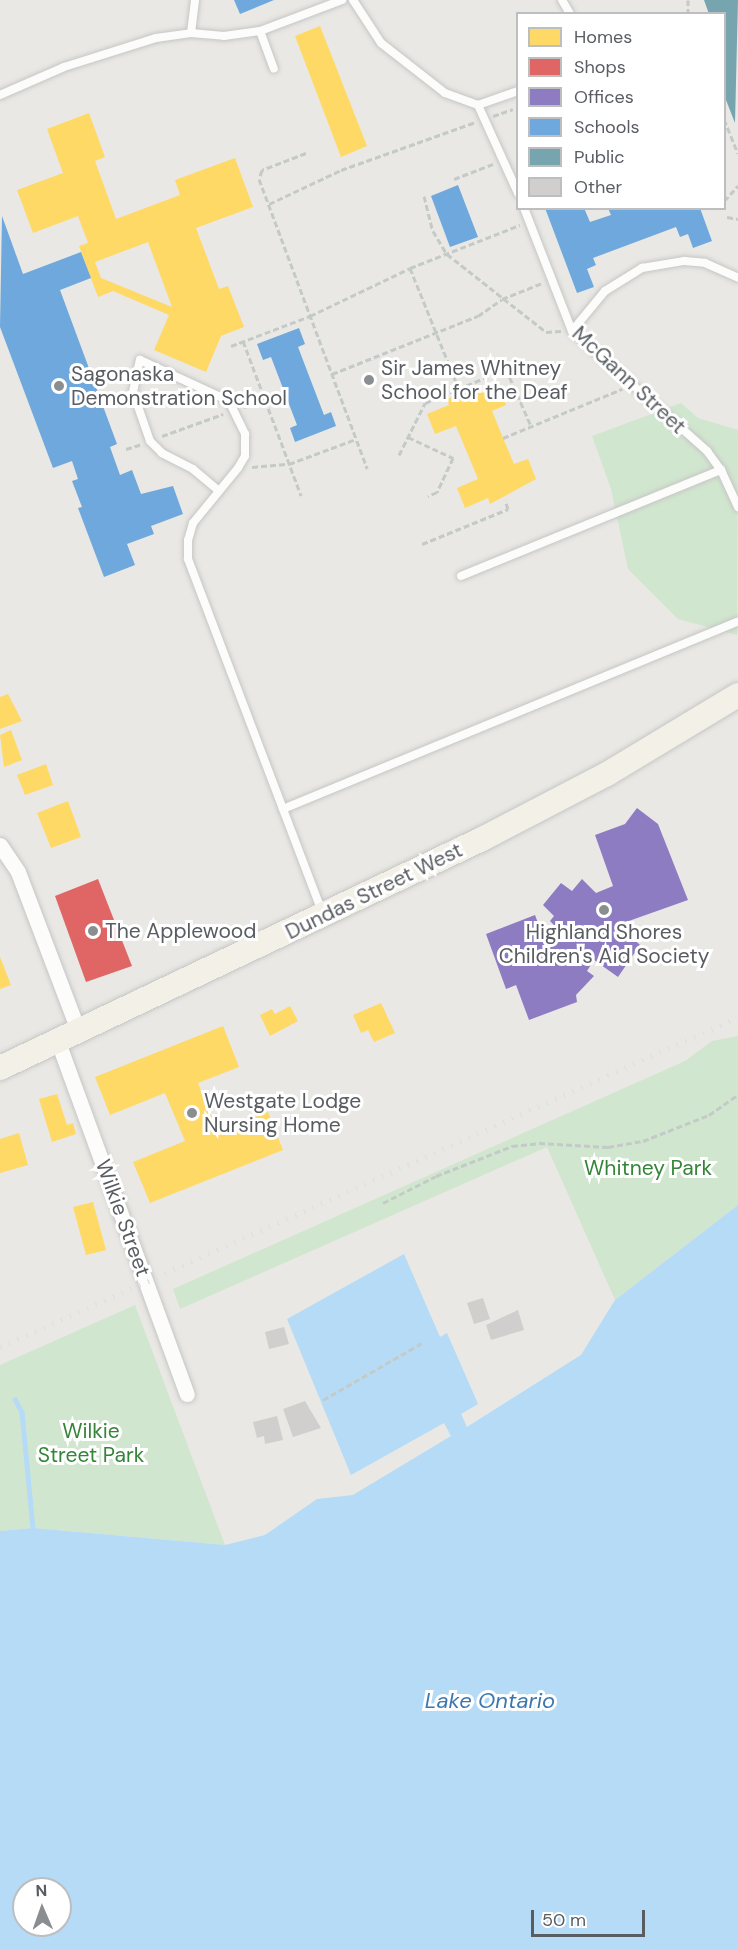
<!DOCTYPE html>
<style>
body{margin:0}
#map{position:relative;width:738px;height:1949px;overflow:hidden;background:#e9e8e4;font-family:"DM Sans",sans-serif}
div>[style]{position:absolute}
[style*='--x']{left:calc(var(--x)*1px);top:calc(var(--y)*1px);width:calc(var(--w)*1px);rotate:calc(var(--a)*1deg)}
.green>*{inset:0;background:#d1e6cf}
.water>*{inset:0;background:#b5dbf6}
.homes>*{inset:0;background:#ffd966}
.shops>*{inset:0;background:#e06666}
.offices>*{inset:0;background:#8e7cc3}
.schools>*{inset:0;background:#6fa8dc}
.public>*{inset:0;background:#76a5af}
.stream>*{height:4.5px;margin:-2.25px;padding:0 2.25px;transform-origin:2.25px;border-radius:2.25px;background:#b5dbf6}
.building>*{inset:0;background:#d0cfcd}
.path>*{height:3px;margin-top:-1.5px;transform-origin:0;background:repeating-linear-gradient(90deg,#c4cac7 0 6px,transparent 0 9px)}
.roads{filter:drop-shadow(0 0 2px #c6c6c6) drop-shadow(0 0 2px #c6c6c6)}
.service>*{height:8px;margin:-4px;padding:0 4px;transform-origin:4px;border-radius:4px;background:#fcfcfb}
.minor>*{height:15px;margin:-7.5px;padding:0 7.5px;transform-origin:7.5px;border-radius:7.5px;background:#fcfcfb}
.primary>*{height:24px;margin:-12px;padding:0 12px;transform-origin:12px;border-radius:12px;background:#f2f0e7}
.rail>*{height:4.5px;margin-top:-2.25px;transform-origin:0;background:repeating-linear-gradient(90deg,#e0e1e1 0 1.5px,transparent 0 9.5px)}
.dots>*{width:16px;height:16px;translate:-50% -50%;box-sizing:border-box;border:3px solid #fff;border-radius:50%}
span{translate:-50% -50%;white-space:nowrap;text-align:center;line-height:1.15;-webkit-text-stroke:6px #fff;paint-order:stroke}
.poi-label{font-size:21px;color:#595d62}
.left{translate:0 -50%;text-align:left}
.street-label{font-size:21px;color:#595d62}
.park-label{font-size:21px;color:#358438}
.water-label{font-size:22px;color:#3d77af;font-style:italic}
.legend{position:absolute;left:516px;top:12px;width:210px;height:198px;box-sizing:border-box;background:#fff;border:2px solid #bdbec0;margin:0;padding:8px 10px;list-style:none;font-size:18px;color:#595d62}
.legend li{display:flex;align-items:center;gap:12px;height:30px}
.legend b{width:30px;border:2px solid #bdbec0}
.north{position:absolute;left:12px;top:1877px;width:60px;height:60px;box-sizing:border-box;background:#fff;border:2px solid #bdbec0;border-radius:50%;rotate:358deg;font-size:16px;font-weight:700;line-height:24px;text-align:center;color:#595d62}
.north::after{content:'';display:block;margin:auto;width:21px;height:27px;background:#8b8e90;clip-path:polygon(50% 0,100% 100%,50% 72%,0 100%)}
.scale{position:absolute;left:531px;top:1910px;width:114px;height:27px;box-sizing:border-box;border:3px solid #595d62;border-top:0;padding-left:8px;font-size:18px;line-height:21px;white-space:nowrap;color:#595d62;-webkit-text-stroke:4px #fff;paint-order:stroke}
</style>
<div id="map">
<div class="green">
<div style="clip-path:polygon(681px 403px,698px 418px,738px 430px,737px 635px,678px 619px,628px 569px,611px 489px,592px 436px)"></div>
<div style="clip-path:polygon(738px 1036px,738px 1205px,615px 1300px,547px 1147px,180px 1309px,173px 1289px,685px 1061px,712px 1041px)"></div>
<div style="clip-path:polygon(135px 1305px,225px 1545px,33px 1528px,0 1531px,0 1365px)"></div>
</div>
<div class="water">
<div style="clip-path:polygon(evenodd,738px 1205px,738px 1949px,0 1949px,0 1531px,33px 1528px,225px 1545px,265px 1535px,317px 1499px,353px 1495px,451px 1436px,444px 1423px,351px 1475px,287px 1319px,404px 1254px,440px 1337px,447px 1333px,478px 1404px,461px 1414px,467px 1427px,581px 1355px,615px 1300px,738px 1205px,24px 1889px,60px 1889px,60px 1925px,24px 1925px,24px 1889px)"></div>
</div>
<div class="homes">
<div style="clip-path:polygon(320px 26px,367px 146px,341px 157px,295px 36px)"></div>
<div style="clip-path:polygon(evenodd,89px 113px,105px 157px,95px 161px,116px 219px,180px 195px,175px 180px,235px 158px,253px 207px,196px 228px,219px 289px,228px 286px,244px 327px,221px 336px,206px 372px,154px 350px,169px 315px,113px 291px,98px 297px,79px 246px,88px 243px,78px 216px,33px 233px,17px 190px,63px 173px,47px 129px,89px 113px,148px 242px,172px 307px,101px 278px,95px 262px,148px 242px)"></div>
<div style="clip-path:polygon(498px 385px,506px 405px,492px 411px,503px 438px,514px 464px,528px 459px,536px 479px,490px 504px,488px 498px,465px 508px,457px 488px,478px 479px,456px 426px,435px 434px,427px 414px,449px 405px,447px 399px,471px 389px,474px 395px)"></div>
<div style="clip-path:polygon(8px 694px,22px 721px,0 729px,0 697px)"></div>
<div style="clip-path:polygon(11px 730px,22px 760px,4px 767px,0 735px)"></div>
<div style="clip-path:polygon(46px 764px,53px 785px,25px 795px,17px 775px)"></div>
<div style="clip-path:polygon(68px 801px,81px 837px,51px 848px,37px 813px)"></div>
<div style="clip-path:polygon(0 957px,11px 985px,0 989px)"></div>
<div style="clip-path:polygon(381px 1003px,395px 1033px,374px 1042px,368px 1030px,361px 1033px,353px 1015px)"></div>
<div style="clip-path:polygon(290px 1006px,298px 1021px,270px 1036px,260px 1015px,272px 1009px,275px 1014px)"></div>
<div style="clip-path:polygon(223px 1026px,239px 1067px,198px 1083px,218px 1132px,268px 1112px,283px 1150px,150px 1203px,133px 1162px,185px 1141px,165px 1093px,110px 1115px,95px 1077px)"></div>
<div style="clip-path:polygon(57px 1094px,67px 1125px,73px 1123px,76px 1134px,52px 1142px,39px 1099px)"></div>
<div style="clip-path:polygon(19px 1133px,28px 1165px,0 1173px,0 1139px)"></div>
<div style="clip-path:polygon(93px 1202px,106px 1250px,86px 1255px,73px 1207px)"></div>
</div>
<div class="shops">
<div style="clip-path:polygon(98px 879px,132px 966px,86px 982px,55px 896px)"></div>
</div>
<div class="offices">
<div style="clip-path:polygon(637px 808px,658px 824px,688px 900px,626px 922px,621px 927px,640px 945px,618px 977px,594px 960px,587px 971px,594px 976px,576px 995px,577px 1002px,529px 1020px,516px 985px,506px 989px,486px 934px,535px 915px,547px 947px,560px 931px,550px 921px,554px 916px,543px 905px,561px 883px,572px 891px,582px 879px,596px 893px,613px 886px,595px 835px,625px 824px)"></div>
</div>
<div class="schools">
<div style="clip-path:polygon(234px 0,274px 0,240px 14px)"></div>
<div style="clip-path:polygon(458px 185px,478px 237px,450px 247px,431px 196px)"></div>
<div style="clip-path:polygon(545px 208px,584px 208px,590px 222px,611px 215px,608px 208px,700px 208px,712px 241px,693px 248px,688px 234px,680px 237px,676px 227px,593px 258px,596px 265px,587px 269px,594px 287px,577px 293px)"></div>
<div style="clip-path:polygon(2px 216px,23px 274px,81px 252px,91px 278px,60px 290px,117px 444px,110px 447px,120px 475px,132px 470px,141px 494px,173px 486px,183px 514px,151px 526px,154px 534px,127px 544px,135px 565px,104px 577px,78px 508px,82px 507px,72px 481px,78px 479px,72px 461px,53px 468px,0 327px)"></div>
<div style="clip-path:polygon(299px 328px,305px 344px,298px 347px,324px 415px,331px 412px,336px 426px,295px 442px,290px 428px,297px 425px,271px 357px,263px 360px,257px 344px)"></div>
</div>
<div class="public">
<div style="clip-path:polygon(704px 0,738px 0,735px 123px,724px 95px,724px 14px,709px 14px)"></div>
</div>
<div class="stream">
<div style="--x:15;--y:1399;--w:15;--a:62"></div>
<div style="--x:22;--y:1412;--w:117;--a:84.6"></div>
</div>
<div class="building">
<div style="clip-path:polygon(483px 1298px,490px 1319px,474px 1324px,467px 1303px)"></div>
<div style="clip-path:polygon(518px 1310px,524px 1330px,491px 1340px,486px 1325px)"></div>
<div style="clip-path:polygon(284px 1327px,289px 1344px,269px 1349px,265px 1332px)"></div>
<div style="clip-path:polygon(305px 1401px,321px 1428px,293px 1437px,283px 1409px)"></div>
<div style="clip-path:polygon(277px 1416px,283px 1440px,265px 1444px,264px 1436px,257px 1438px,253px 1422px)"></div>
</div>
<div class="path">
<div style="--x:688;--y:0;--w:14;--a:90"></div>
<div style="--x:493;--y:116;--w:21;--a:-19"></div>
<div style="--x:724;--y:119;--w:37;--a:68"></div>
<div style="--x:306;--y:153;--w:47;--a:158.9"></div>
<div style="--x:262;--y:170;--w:9;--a:108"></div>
<div style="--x:259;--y:179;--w:309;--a:69.5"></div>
<div style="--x:454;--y:179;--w:42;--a:-21"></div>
<div style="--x:424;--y:196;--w:36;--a:76"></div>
<div style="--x:433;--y:231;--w:27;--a:59"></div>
<div style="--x:447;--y:254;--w:126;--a:38.2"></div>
<div style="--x:546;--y:332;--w:15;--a:-4"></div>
<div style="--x:724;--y:201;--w:21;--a:-47"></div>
<div style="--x:269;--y:204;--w:80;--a:-25.3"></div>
<div style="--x:341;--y:170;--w:143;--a:-19.6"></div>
<div style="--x:727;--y:217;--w:11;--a:10"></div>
<div style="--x:410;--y:268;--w:131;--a:68"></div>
<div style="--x:243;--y:341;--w:165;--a:69.4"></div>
<div style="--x:231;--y:346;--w:85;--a:-20.8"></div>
<div style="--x:310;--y:316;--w:111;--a:-25.6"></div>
<div style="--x:410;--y:268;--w:118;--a:-21.4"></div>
<div style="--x:332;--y:374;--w:157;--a:-21.7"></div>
<div style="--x:478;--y:316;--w:29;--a:-35"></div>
<div style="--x:502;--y:299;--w:43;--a:-21.8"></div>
<div style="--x:244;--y:407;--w:22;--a:-21"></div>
<div style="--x:162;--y:436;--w:65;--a:-19.8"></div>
<div style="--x:408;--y:437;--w:50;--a:25"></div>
<div style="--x:453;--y:458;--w:38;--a:115"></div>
<div style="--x:437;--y:492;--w:10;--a:156"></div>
<div style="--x:503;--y:438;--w:129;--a:-22.4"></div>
<div style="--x:126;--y:449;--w:17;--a:-17"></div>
<div style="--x:399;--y:455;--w:58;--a:-63.4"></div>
<div style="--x:425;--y:403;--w:88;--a:-22.8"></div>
<div style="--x:506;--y:369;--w:62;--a:66.3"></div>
<div style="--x:252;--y:467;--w:37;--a:-5"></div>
<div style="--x:289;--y:464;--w:72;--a:-20.5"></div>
<div style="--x:422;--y:544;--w:93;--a:-22.1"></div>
<div style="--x:508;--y:509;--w:9;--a:-108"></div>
<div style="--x:383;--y:1203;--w:59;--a:-27"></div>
<div style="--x:436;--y:1176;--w:82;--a:-21.5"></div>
<div style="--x:512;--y:1146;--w:27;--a:-6"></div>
<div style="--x:539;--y:1143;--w:69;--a:3.3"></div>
<div style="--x:608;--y:1147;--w:36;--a:-10"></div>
<div style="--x:643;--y:1141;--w:71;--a:-21.5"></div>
<div style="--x:709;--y:1115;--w:35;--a:-35"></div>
<div style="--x:323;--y:1400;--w:114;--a:-29.9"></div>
</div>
<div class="roads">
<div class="service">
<div style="--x:353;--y:0;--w:51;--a:56.9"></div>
<div style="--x:381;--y:43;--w:81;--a:38"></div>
<div style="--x:445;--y:93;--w:35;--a:20"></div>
<div style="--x:478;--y:105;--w:42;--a:-19.3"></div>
<div style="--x:562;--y:0;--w:16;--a:60"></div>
<div style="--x:260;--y:31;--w:40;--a:69.8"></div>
<div style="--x:191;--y:33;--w:33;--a:-83"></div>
<div style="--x:0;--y:95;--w:70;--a:-23.6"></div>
<div style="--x:64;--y:67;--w:96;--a:-17.5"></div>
<div style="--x:156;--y:38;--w:35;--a:-8"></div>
<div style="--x:191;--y:33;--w:33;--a:5"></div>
<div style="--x:224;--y:36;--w:36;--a:-8"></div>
<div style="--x:260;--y:31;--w:88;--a:-20.7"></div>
<div style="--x:478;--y:105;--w:97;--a:65.6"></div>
<div style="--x:524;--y:208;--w:132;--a:68.7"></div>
<div style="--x:572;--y:331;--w:181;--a:41.6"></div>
<div style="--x:707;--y:451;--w:24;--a:54"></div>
<div style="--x:721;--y:470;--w:41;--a:65.3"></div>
<div style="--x:572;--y:331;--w:52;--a:-50.5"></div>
<div style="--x:605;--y:291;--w:44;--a:-31.9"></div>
<div style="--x:642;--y:268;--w:43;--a:-9.5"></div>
<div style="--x:684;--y:261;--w:21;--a:5"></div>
<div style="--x:705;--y:263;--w:36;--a:24"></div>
<div style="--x:219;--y:491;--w:34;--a:-140"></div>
<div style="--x:193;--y:469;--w:35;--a:-153"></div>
<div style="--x:162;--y:453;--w:17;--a:-135"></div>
<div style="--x:150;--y:441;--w:52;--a:-109.1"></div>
<div style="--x:133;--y:392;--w:33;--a:-78"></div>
<div style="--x:140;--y:360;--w:98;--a:24.7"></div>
<div style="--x:229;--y:401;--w:37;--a:64"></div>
<div style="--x:245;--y:434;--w:22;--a:90"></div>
<div style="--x:245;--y:456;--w:14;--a:120"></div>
<div style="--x:238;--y:468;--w:71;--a:129.3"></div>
<div style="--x:193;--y:523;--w:18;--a:106"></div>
<div style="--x:188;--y:540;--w:19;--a:90"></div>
<div style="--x:188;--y:559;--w:377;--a:69.2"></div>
<div style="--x:461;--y:576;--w:281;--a:-22.2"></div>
<div style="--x:283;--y:809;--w:492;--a:-22.4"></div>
</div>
<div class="minor">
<div style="--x:0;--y:845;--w:32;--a:56"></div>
<div style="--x:18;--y:872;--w:172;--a:69.2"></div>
<div style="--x:58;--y:1042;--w:375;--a:69.9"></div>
</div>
<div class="primary">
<div style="--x:0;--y:1068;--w:534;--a:-25.41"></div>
<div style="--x:482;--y:839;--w:141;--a:-27.5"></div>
<div style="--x:607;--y:774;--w:153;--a:-31.1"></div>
</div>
</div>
<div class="rail">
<div style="--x:0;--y:1347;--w:808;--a:-24.09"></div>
</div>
<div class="dots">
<div style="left:369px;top:380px;background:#8b8e90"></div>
<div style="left:59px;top:386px;background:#8b8e90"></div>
<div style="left:604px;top:910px;background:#8b8e90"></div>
<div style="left:93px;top:931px;background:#8b8e90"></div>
<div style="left:192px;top:1113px;background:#8b8e90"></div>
</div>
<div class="poi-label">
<span class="left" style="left:381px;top:380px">Sir James Whitney<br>School for the Deaf</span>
<span class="left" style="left:71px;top:386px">Sagonaska<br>Demonstration School</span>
<span class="left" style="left:105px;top:931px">The Applewood</span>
<span style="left:604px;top:944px">Highland Shores<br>Children's Aid Society</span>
<span class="left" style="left:204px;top:1113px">Westgate Lodge<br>Nursing Home</span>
</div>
<div class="street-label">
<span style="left:629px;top:380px;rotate:43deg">McGann Street</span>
<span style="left:374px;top:891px;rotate:-26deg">Dundas Street West</span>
<span style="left:123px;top:1218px;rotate:70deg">Wilkie Street</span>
</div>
<div class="park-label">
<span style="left:648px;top:1168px">Whitney Park</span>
<span style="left:91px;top:1443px">Wilkie<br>Street Park</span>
</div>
<div class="water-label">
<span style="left:490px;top:1701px">Lake Ontario</span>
</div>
<ul class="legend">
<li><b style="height:16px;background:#ffd966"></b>Homes</li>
<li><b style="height:16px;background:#e06666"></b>Shops</li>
<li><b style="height:16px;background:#8e7cc3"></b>Offices</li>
<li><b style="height:16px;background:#6fa8dc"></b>Schools</li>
<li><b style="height:16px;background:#76a5af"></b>Public</li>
<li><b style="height:16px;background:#d0cfcd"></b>Other</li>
</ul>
<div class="north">N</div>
<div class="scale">50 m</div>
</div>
